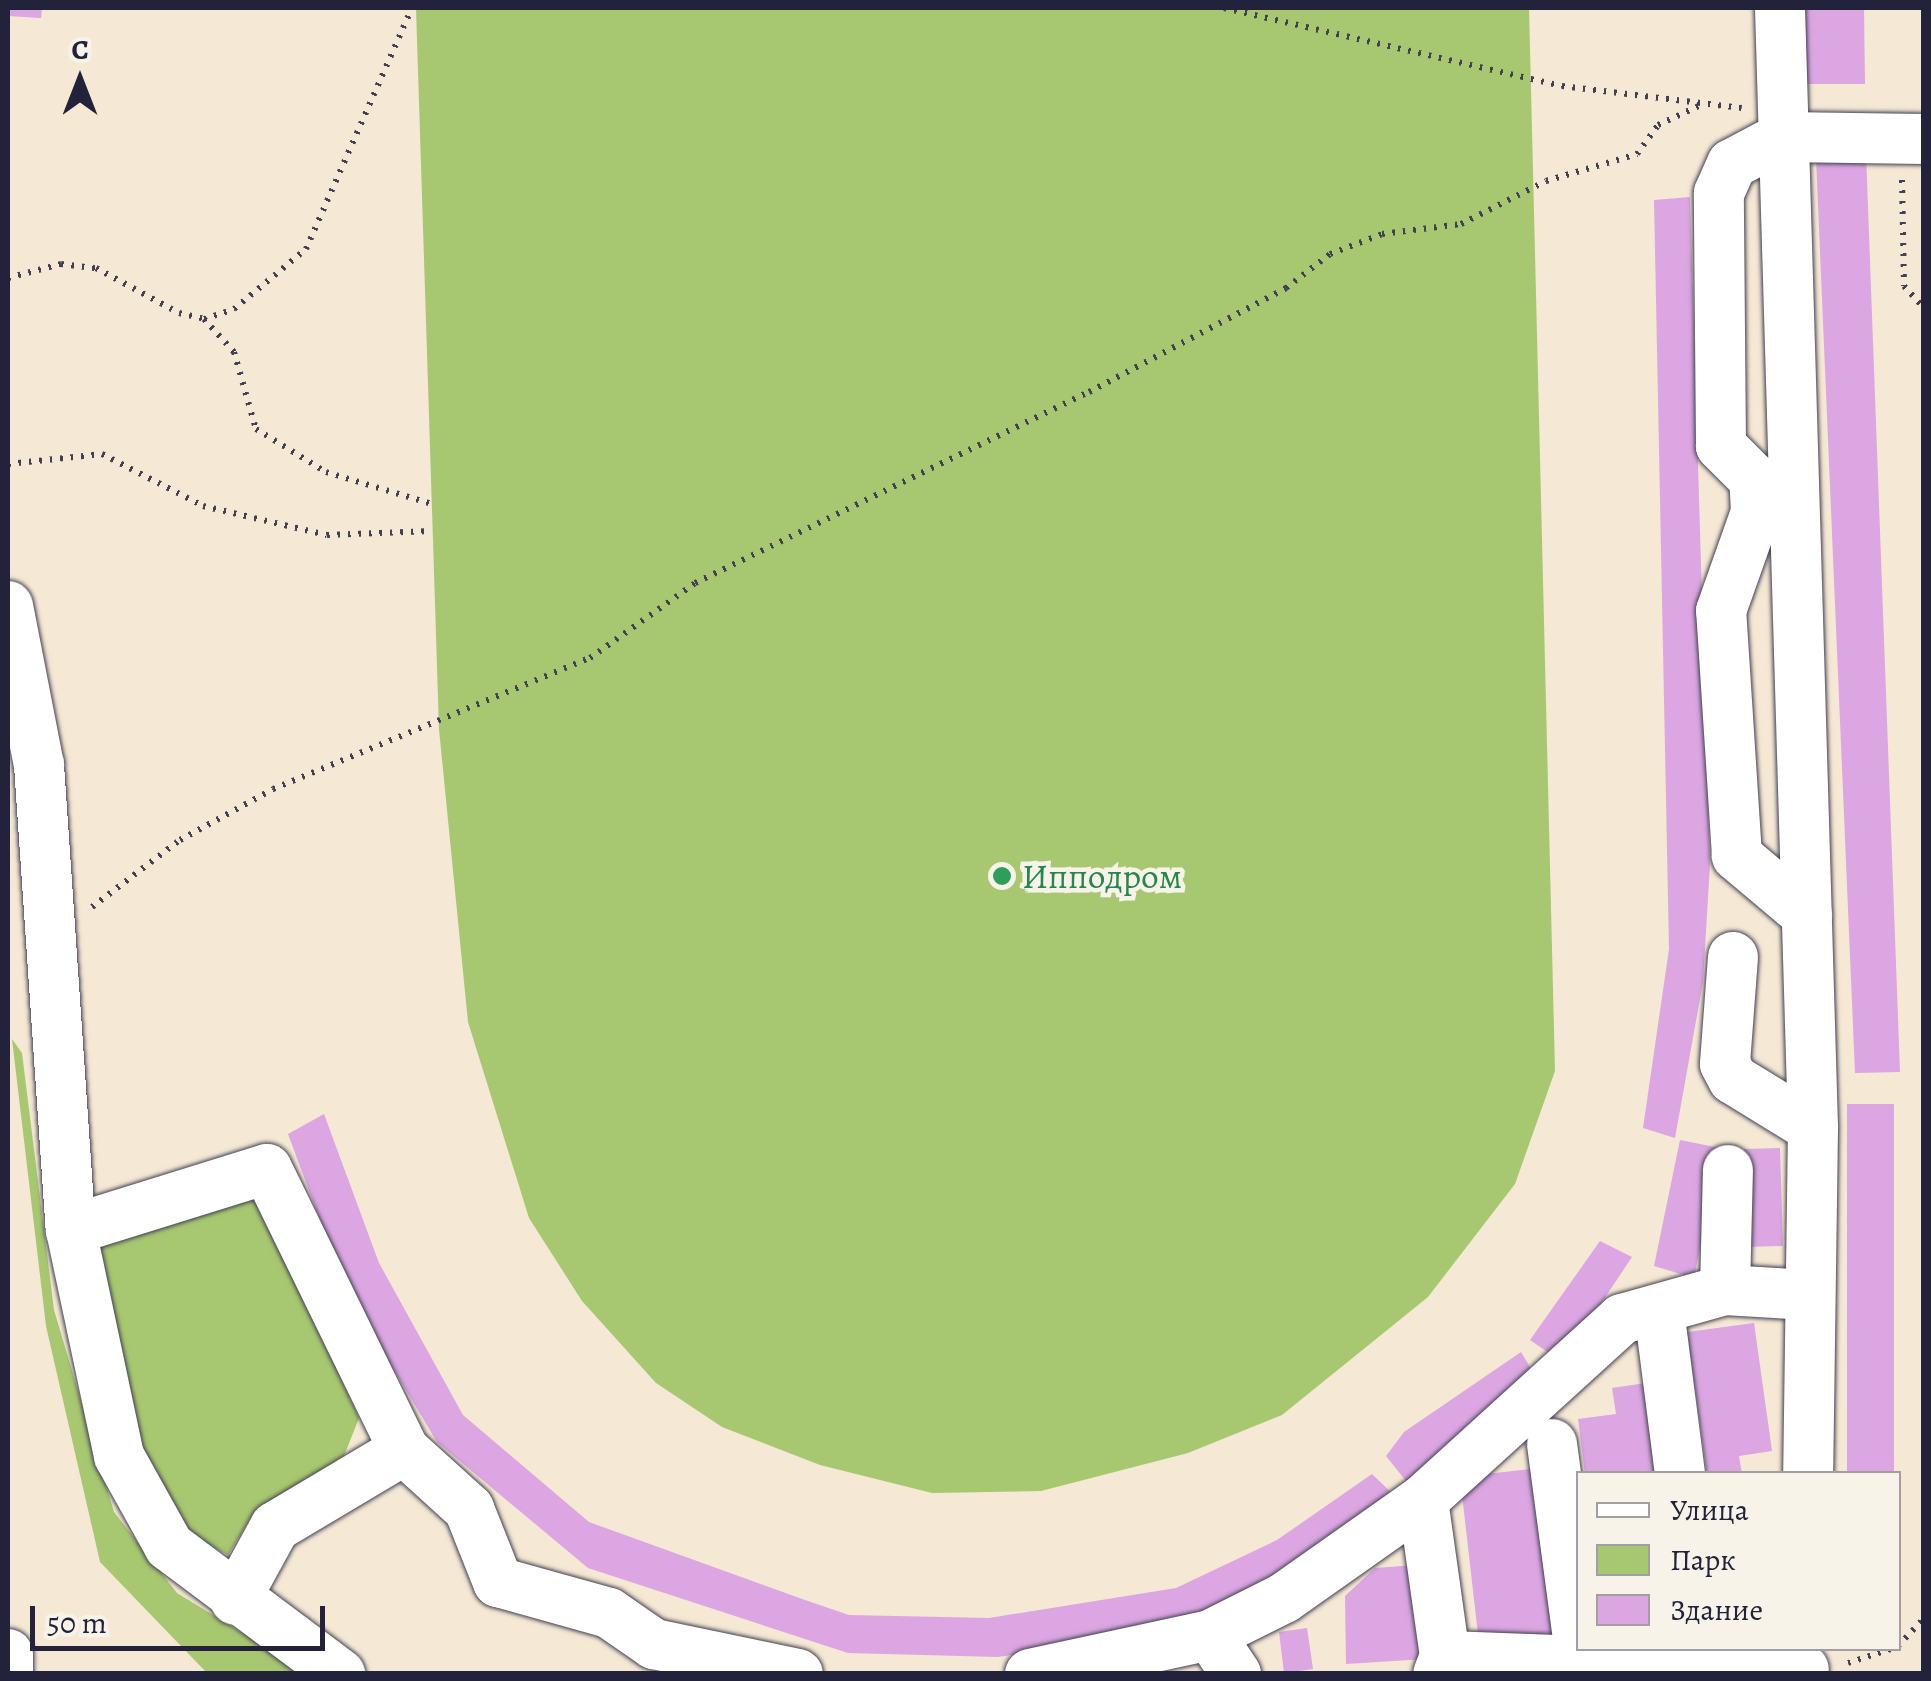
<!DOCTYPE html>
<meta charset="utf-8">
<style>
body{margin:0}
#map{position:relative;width:1931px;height:1681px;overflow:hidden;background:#f5e8d4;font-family:Alegreya,serif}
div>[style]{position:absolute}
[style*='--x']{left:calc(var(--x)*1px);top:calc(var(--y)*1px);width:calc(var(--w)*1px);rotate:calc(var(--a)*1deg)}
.green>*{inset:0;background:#a7c870}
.building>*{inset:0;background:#dba6e2}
.path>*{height:6px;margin-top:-3px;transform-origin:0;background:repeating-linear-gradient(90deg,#424052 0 2.5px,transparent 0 10.5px)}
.roads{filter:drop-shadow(0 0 2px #424052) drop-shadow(0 0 2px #424052)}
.minor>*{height:50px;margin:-25px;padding:0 25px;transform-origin:25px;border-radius:25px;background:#fff}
.dots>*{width:28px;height:28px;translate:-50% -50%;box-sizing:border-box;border:5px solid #f7f3e8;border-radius:50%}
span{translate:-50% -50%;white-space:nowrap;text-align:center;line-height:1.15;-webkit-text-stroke:9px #f7f3e8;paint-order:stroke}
.leisure-label{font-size:35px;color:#27864d}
.left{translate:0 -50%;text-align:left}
.frame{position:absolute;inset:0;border:10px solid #22223b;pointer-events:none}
.legend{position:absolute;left:1576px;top:1471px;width:325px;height:180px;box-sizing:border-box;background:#f7f3e8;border:2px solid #a29fa3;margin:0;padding:12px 18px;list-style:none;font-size:30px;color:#22223b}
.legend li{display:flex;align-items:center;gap:20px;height:50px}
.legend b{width:50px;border:2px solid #a29fa3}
.north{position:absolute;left:30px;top:30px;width:100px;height:100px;-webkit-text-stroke:8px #f7f3e8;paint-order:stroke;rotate:0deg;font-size:28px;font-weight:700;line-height:40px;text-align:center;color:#22223b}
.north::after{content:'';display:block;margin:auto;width:35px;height:45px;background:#22223b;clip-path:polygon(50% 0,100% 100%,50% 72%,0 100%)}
.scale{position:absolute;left:30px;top:1606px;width:295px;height:45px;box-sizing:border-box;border:5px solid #22223b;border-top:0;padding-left:12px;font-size:30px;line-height:35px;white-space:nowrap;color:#22223b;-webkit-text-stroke:8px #f7f3e8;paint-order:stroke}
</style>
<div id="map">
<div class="green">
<div style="clip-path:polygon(416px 8px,1529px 8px,1555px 1071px,1515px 1184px,1428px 1297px,1282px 1415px,1188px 1453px,1041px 1491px,932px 1493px,820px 1465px,722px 1427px,656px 1383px,582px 1301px,529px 1218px,468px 1022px,439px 729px)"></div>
<div style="clip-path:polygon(12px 1039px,22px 1053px,54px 1310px,114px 1512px,177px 1593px,308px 1673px,207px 1673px,100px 1562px,46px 1326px)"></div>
<div style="clip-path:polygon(244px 1195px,262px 1203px,359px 1418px,344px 1456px,253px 1514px,228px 1555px,191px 1535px,150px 1484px,97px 1241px)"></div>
</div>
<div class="building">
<div style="clip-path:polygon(8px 8px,42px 8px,41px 18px,8px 16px)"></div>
<div style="clip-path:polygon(1804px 8px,1864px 8px,1865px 84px,1804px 84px)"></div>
<div style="clip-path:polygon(1866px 153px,1900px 1072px,1855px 1073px,1816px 158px)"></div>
<div style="clip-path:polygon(1690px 197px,1710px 864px,1703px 982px,1675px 1138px,1643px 1128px,1669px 949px,1654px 200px)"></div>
<div style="clip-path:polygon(1847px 1104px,1894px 1104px,1894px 1474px,1847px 1474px)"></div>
<div style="clip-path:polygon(324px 1114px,379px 1263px,463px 1415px,589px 1522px,805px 1600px,849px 1615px,989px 1618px,1176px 1588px,1277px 1540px,1372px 1474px,1398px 1499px,1272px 1590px,1161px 1633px,998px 1657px,848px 1653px,588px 1568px,437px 1442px,346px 1290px,288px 1134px)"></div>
<div style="clip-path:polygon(1680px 1140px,1720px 1148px,1694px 1278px,1654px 1266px)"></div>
<div style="clip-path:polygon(1780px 1148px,1783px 1246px,1746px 1247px,1744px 1149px)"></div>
<div style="clip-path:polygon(1600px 1241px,1632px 1257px,1562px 1362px,1530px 1340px)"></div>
<div style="clip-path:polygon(1754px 1323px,1772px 1451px,1739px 1456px,1742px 1474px,1707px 1474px,1687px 1332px)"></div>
<div style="clip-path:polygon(1521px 1352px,1539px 1382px,1410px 1486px,1386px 1456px,1404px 1432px)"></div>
<div style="clip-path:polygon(1653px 1382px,1665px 1474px,1585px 1474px,1578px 1419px,1616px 1414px,1612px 1388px)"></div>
<div style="clip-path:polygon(1539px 1468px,1558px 1634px,1479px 1643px,1460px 1477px)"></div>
<div style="clip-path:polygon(1416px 1565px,1425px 1659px,1346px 1664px,1345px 1596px,1375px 1568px)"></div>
<div style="clip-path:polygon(1307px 1628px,1313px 1669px,1284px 1673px,1279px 1632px)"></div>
</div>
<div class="path">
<div style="--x:1224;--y:8;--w:347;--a:13"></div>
<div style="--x:1562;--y:86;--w:181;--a:7"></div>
<div style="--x:1902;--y:180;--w:106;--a:88.9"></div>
<div style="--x:1904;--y:286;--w:30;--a:48"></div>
<div style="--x:8;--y:278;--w:55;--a:-14.8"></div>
<div style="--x:61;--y:264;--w:35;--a:7"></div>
<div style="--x:96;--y:268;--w:94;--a:28.5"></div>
<div style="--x:179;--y:313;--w:26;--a:13"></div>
<div style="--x:204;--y:319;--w:32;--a:-18"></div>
<div style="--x:234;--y:309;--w:94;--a:-39.8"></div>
<div style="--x:306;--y:249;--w:263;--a:-66.3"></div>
<div style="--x:204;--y:319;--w:45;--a:47.7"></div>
<div style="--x:234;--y:352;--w:80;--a:74.1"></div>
<div style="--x:256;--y:429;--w:82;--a:31.6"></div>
<div style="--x:326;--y:472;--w:111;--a:16.8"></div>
<div style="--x:8;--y:464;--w:95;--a:-6.1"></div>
<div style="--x:102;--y:454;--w:114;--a:27.2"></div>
<div style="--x:203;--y:506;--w:127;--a:13.2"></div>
<div style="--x:327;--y:535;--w:105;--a:-2.2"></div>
<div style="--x:92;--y:907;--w:111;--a:-37.3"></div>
<div style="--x:180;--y:840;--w:106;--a:-28.7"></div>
<div style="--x:273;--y:789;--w:343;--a:-22.5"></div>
<div style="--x:590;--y:658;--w:129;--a:-35.5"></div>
<div style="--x:695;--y:583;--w:438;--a:-25.9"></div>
<div style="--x:1089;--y:392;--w:223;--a:-27.8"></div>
<div style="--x:1286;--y:288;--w:56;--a:-37.7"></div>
<div style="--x:1330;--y:254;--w:56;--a:-21"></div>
<div style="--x:1382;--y:234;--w:80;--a:-7.2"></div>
<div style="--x:1461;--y:224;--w:95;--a:-26.8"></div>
<div style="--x:1546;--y:181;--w:95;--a:-16.5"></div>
<div style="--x:1637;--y:154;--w:36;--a:-54"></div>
<div style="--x:1658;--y:125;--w:52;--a:-25.1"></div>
<div style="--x:1898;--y:1646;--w:38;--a:-47"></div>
<div style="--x:1848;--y:1663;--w:48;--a:-18.1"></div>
</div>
<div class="roads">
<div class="minor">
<div style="--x:1780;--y:8;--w:1120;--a:88.31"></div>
<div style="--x:1813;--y:1128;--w:346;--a:90.8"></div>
<div style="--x:8;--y:606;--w:162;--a:79"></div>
<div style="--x:39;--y:765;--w:466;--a:86.1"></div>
<div style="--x:71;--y:1230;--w:231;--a:78"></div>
<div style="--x:119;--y:1456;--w:103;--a:60.9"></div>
<div style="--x:169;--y:1546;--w:214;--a:36.8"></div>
<div style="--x:1807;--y:915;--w:92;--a:-139.9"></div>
<div style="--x:1737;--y:856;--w:246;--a:-93.7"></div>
<div style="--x:1721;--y:611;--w:105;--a:-70.5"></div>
<div style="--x:1756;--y:512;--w:33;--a:-93"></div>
<div style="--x:1754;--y:479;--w:47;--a:-135"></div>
<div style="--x:1721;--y:446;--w:253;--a:-90.5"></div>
<div style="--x:1719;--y:193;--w:32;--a:-66"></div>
<div style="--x:1732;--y:164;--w:58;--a:-27.9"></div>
<div style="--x:1783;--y:137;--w:141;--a:0.8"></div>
<div style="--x:1733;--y:957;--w:107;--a:94.3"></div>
<div style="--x:1725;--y:1064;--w:17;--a:62"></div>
<div style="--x:1733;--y:1079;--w:94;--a:31.5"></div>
<div style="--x:71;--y:1230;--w:205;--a:-17.3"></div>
<div style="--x:267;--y:1169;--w:313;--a:64"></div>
<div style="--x:404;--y:1450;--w:150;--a:149.2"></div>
<div style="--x:275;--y:1527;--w:83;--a:118.7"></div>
<div style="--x:1725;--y:1290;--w:120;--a:-88.6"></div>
<div style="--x:1659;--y:1310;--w:165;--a:82.7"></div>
<div style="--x:1552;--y:1444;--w:198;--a:82.4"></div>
<div style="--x:404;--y:1450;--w:88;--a:42.2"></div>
<div style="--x:469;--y:1509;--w:79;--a:68.3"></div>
<div style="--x:498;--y:1582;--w:115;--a:15.6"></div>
<div style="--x:609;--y:1613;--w:55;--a:34.6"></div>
<div style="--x:654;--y:1644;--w:147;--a:11.8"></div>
<div style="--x:1423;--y:1500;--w:269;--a:-42.3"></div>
<div style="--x:1622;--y:1319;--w:107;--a:-15.7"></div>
<div style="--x:1725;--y:1290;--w:84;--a:3.4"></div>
<div style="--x:1210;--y:1635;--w:47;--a:56.3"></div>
<div style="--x:8;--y:1654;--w:20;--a:90"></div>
<div style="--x:1445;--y:1656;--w:359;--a:2.1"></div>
<div style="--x:1030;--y:1674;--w:184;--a:-12.2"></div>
<div style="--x:1210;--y:1635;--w:83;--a:-26.6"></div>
<div style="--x:1284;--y:1598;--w:170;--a:-35.2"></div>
<div style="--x:1423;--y:1500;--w:158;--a:82"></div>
<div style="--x:1445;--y:1656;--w:19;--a:111"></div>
</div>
</div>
<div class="dots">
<div style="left:1002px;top:876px;background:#2e9e5b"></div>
</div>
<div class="leisure-label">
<span class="left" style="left:1022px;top:876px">Ипподром</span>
</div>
<div class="frame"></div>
<ul class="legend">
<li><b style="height:12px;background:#fff"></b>Улица</li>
<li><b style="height:28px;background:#a7c870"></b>Парк</li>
<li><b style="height:28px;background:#dba6e2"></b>Здание</li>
</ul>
<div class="north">С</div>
<div class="scale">50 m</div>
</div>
